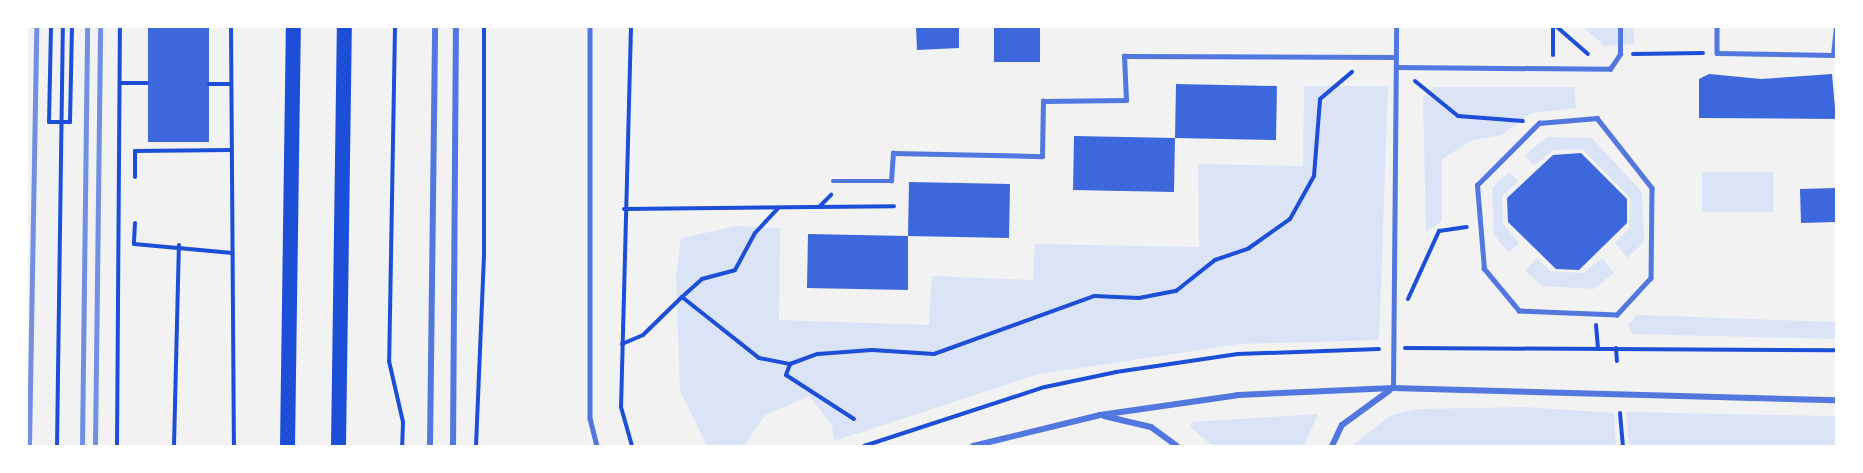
<!DOCTYPE html>
<style>
body{margin:0}
#map{position:relative;width:1863px;height:473px;overflow:hidden;background:#f2f2f2;font-family:Montserrat,sans-serif}
div>[style]{position:absolute}
[style*='--x']{left:calc(var(--x)*1px);top:calc(var(--y)*1px);width:calc(var(--w)*1px);rotate:calc(var(--a)*1deg)}
.green>*{inset:0;background:#dbe4f7}
.building>*{inset:0;background:#3d67dc}
.path>*{height:4px;margin:-2px;padding:0 2px;transform-origin:2px;border-radius:2px;background:#1d4ed8}
.service>*{height:4.5px;margin:-2.25px;padding:0 2.25px;transform-origin:2.25px;border-radius:2.25px;background:#5277de}
.minor>*{height:6px;margin:-3px;padding:0 3px;transform-origin:3px;border-radius:3px;background:#5277de}
.primary>*{height:15px;margin:-7.5px;padding:0 7.5px;transform-origin:7.5px;border-radius:7.5px;background:#1d4ed8}
.rail>*{height:4.5px;margin:-2.25px;padding:0 2.25px;transform-origin:2.25px;border-radius:2.25px;background:#7290e2}
span{translate:-50% -50%;white-space:nowrap;text-align:center;line-height:1.15;-webkit-text-stroke:6px #fff;paint-order:stroke}
.frame{position:absolute;inset:0;border:28px solid #fff;pointer-events:none}
</style>
<div id="map">
<div class="green">
<div style="clip-path:polygon(1583px 27px,1633px 27px,1635px 44px,1605px 46px)"></div>
<div style="clip-path:polygon(1304px 86px,1388px 86px,1379px 340px,1240px 344px,1039px 374px,834px 441px,832px 425px,809px 396px,765px 415px,744px 446px,707px 446px,680px 391px,676px 276px,681px 238px,737px 226px,780px 228px,779px 320px,929px 325px,932px 276px,1033px 280px,1035px 244px,1199px 247px,1198px 164px,1303px 166px)"></div>
<div style="clip-path:polygon(1434px 87px,1574px 87px,1576px 108px,1531px 113px,1502px 135px,1473px 140px,1442px 159px,1442px 221px,1426px 232px,1423px 97px)"></div>
<div style="clip-path:polygon(1547px 137px,1592px 138px,1642px 192px,1644px 242px,1627px 258px,1615px 243px,1629px 229px,1631px 199px,1582px 149px,1554px 150px,1534px 166px,1525px 155px)"></div>
<div style="clip-path:polygon(1509px 172px,1518px 181px,1502px 196px,1503px 224px,1519px 243px,1509px 253px,1494px 235px,1492px 188px)"></div>
<div style="clip-path:polygon(1702px 172px,1773px 172px,1773px 212px,1702px 212px)"></div>
<div style="clip-path:polygon(1537px 258px,1550px 271px,1583px 273px,1602px 258px,1614px 273px,1594px 289px,1542px 286px,1525px 270px)"></div>
<div style="clip-path:polygon(1637px 315px,1836px 322px,1836px 339px,1632px 334px,1628px 324px)"></div>
<div style="clip-path:polygon(1524px 407px,1614px 413px,1616px 446px,1352px 446px,1391px 415px,1418px 409px)"></div>
<div style="clip-path:polygon(1626px 412px,1836px 416px,1836px 446px,1629px 446px)"></div>
<div style="clip-path:polygon(1318px 414px,1304px 446px,1212px 446px,1191px 427px,1191px 422px)"></div>
</div>
<div class="building">
<div style="clip-path:polygon(148px 27px,209px 27px,209px 142px,148px 142px)"></div>
<div style="clip-path:polygon(916px 27px,959px 27px,959px 48px,917px 50px)"></div>
<div style="clip-path:polygon(994px 27px,1040px 27px,1040px 62px,994px 62px)"></div>
<div style="clip-path:polygon(1709px 74px,1761px 79px,1832px 74px,1836px 119px,1699px 118px,1699px 79px)"></div>
<div style="clip-path:polygon(1176px 84px,1277px 86px,1276px 140px,1175px 138px,1174px 192px,1073px 190px,1074px 136px,1175px 138px)"></div>
<div style="clip-path:polygon(1581px 153px,1627px 199px,1627px 223px,1579px 270px,1556px 269px,1508px 222px,1507px 198px,1553px 155px)"></div>
<div style="clip-path:polygon(909px 182px,1010px 184px,1009px 238px,908px 236px)"></div>
<div style="clip-path:polygon(1836px 188px,1836px 222px,1801px 223px,1800px 189px)"></div>
<div style="clip-path:polygon(808px 234px,908px 236px,908px 290px,807px 288px)"></div>
</div>
<div class="path">
<div style="--x:51;--y:27;--w:95;--a:91.2"></div>
<div style="--x:49;--y:122;--w:21;--a:0"></div>
<div style="--x:70;--y:122;--w:95;--a:-88.8"></div>
<div style="--x:231;--y:27;--w:419;--a:89.6"></div>
<div style="--x:395;--y:27;--w:334;--a:91"></div>
<div style="--x:389;--y:361;--w:63;--a:77.1"></div>
<div style="--x:403;--y:422;--w:24;--a:92"></div>
<div style="--x:631;--y:27;--w:380;--a:91.5"></div>
<div style="--x:621;--y:407;--w:41;--a:74.2"></div>
<div style="--x:1557;--y:27;--w:41;--a:41.1"></div>
<div style="--x:1633;--y:54;--w:70;--a:-0.8"></div>
<div style="--x:1553;--y:55;--w:28;--a:-90"></div>
<div style="--x:1415;--y:81;--w:55;--a:39.1"></div>
<div style="--x:1458;--y:116;--w:65;--a:4.4"></div>
<div style="--x:120;--y:83;--w:27;--a:0"></div>
<div style="--x:209;--y:84;--w:22;--a:0"></div>
<div style="--x:135;--y:177;--w:26;--a:-90"></div>
<div style="--x:135;--y:151;--w:96;--a:-0.6"></div>
<div style="--x:820;--y:206;--w:16;--a:-45"></div>
<div style="--x:624;--y:209;--w:270;--a:-0.6"></div>
<div style="--x:135;--y:223;--w:21;--a:93"></div>
<div style="--x:134;--y:244;--w:99;--a:5.2"></div>
<div style="--x:682;--y:297;--w:27;--a:-42"></div>
<div style="--x:702;--y:279;--w:34;--a:-15"></div>
<div style="--x:735;--y:270;--w:42;--a:-61.6"></div>
<div style="--x:755;--y:233;--w:34;--a:-47"></div>
<div style="--x:1408;--y:299;--w:75;--a:-65.5"></div>
<div style="--x:1439;--y:231;--w:28;--a:-8"></div>
<div style="--x:1596;--y:325;--w:24;--a:85"></div>
<div style="--x:622;--y:344;--w:23;--a:-23"></div>
<div style="--x:643;--y:335;--w:54;--a:-44.3"></div>
<div style="--x:682;--y:297;--w:98;--a:38.4"></div>
<div style="--x:759;--y:358;--w:32;--a:11"></div>
<div style="--x:1405;--y:348;--w:431;--a:0.3"></div>
<div style="--x:1616;--y:348;--w:13;--a:86"></div>
<div style="--x:1620;--y:413;--w:33;--a:85"></div>
<div style="--x:854;--y:419;--w:81;--a:-147.1"></div>
<div style="--x:786;--y:375;--w:12;--a:-70"></div>
<div style="--x:790;--y:364;--w:30;--a:-20"></div>
<div style="--x:818;--y:354;--w:54;--a:-4.2"></div>
<div style="--x:872;--y:350;--w:62;--a:3.7"></div>
<div style="--x:934;--y:354;--w:170;--a:-19.9"></div>
<div style="--x:1094;--y:296;--w:45;--a:2.5"></div>
<div style="--x:1139;--y:298;--w:38;--a:-11"></div>
<div style="--x:1176;--y:291;--w:50;--a:-38.5"></div>
<div style="--x:1215;--y:260;--w:36;--a:-19"></div>
<div style="--x:1249;--y:248;--w:50;--a:-35.3"></div>
<div style="--x:1290;--y:219;--w:49;--a:-60.8"></div>
<div style="--x:1314;--y:176;--w:77;--a:-85.5"></div>
<div style="--x:1320;--y:99;--w:42;--a:-40.2"></div>
<div style="--x:57;--y:446;--w:419;--a:-89.2"></div>
<div style="--x:117;--y:446;--w:419;--a:-89.6"></div>
<div style="--x:174;--y:446;--w:201;--a:-88.6"></div>
<div style="--x:476;--y:446;--w:194;--a:-87.6"></div>
<div style="--x:484;--y:252;--w:225;--a:-90"></div>
<div style="--x:864;--y:446;--w:190;--a:-18.1"></div>
<div style="--x:1045;--y:387;--w:73;--a:-11.9"></div>
<div style="--x:1116;--y:372;--w:123;--a:-8.4"></div>
<div style="--x:1238;--y:354;--w:141;--a:-2"></div>
</div>
<div class="service">
<div style="--x:590;--y:27;--w:391;--a:90"></div>
<div style="--x:590;--y:418;--w:29;--a:76"></div>
<div style="--x:1717;--y:27;--w:26;--a:90"></div>
<div style="--x:1717;--y:53;--w:116;--a:1"></div>
<div style="--x:1833;--y:55;--w:27;--a:-84"></div>
<div style="--x:1396;--y:67;--w:214;--a:0.5"></div>
<div style="--x:1610;--y:69;--w:18;--a:-56"></div>
<div style="--x:1620;--y:54;--w:27;--a:-90"></div>
<div style="--x:1597;--y:118;--w:89;--a:51.8"></div>
<div style="--x:1652;--y:188;--w:90;--a:90.6"></div>
<div style="--x:1651;--y:278;--w:50;--a:132.6"></div>
<div style="--x:1617;--y:315;--w:98;--a:-177.7"></div>
<div style="--x:1519;--y:311;--w:55;--a:-129.8"></div>
<div style="--x:1484;--y:269;--w:84;--a:-94.8"></div>
<div style="--x:1477;--y:185;--w:88;--a:-45"></div>
<div style="--x:1539;--y:123;--w:58;--a:-4.9"></div>
<div style="--x:833;--y:181;--w:58;--a:0"></div>
<div style="--x:891;--y:181;--w:28;--a:-86"></div>
<div style="--x:893;--y:153;--w:149;--a:1.2"></div>
<div style="--x:1042;--y:156;--w:55;--a:-89"></div>
<div style="--x:1043;--y:101;--w:83;--a:-0.7"></div>
<div style="--x:1126;--y:100;--w:44;--a:-92.6"></div>
<div style="--x:1124;--y:56;--w:272;--a:0.2"></div>
<div style="--x:1393;--y:388;--w:361;--a:-89.5"></div>
</div>
<div class="minor">
<div style="--x:1104;--y:416;--w:48;--a:13.2"></div>
<div style="--x:1151;--y:427;--w:32;--a:36"></div>
<div style="--x:430;--y:446;--w:419;--a:-89.3"></div>
<div style="--x:453;--y:446;--w:419;--a:-89.6"></div>
<div style="--x:973;--y:446;--w:131;--a:-13.7"></div>
<div style="--x:1100;--y:415;--w:139;--a:-8.2"></div>
<div style="--x:1238;--y:395;--w:155;--a:-2.6"></div>
<div style="--x:1393;--y:388;--w:443;--a:1.6"></div>
<div style="--x:1332;--y:446;--w:23;--a:-65"></div>
<div style="--x:1342;--y:425;--w:59;--a:-36.1"></div>
</div>
<div class="primary">
<div style="--x:287;--y:446;--w:419;--a:-89.2"></div>
<div style="--x:338;--y:446;--w:419;--a:-89.2"></div>
</div>
<div class="rail">
<div style="--x:29;--y:446;--w:419;--a:-89"></div>
<div style="--x:82;--y:446;--w:419;--a:-89.3"></div>
<div style="--x:95;--y:446;--w:419;--a:-89.3"></div>
</div>
<div class="frame"></div>
</div>
